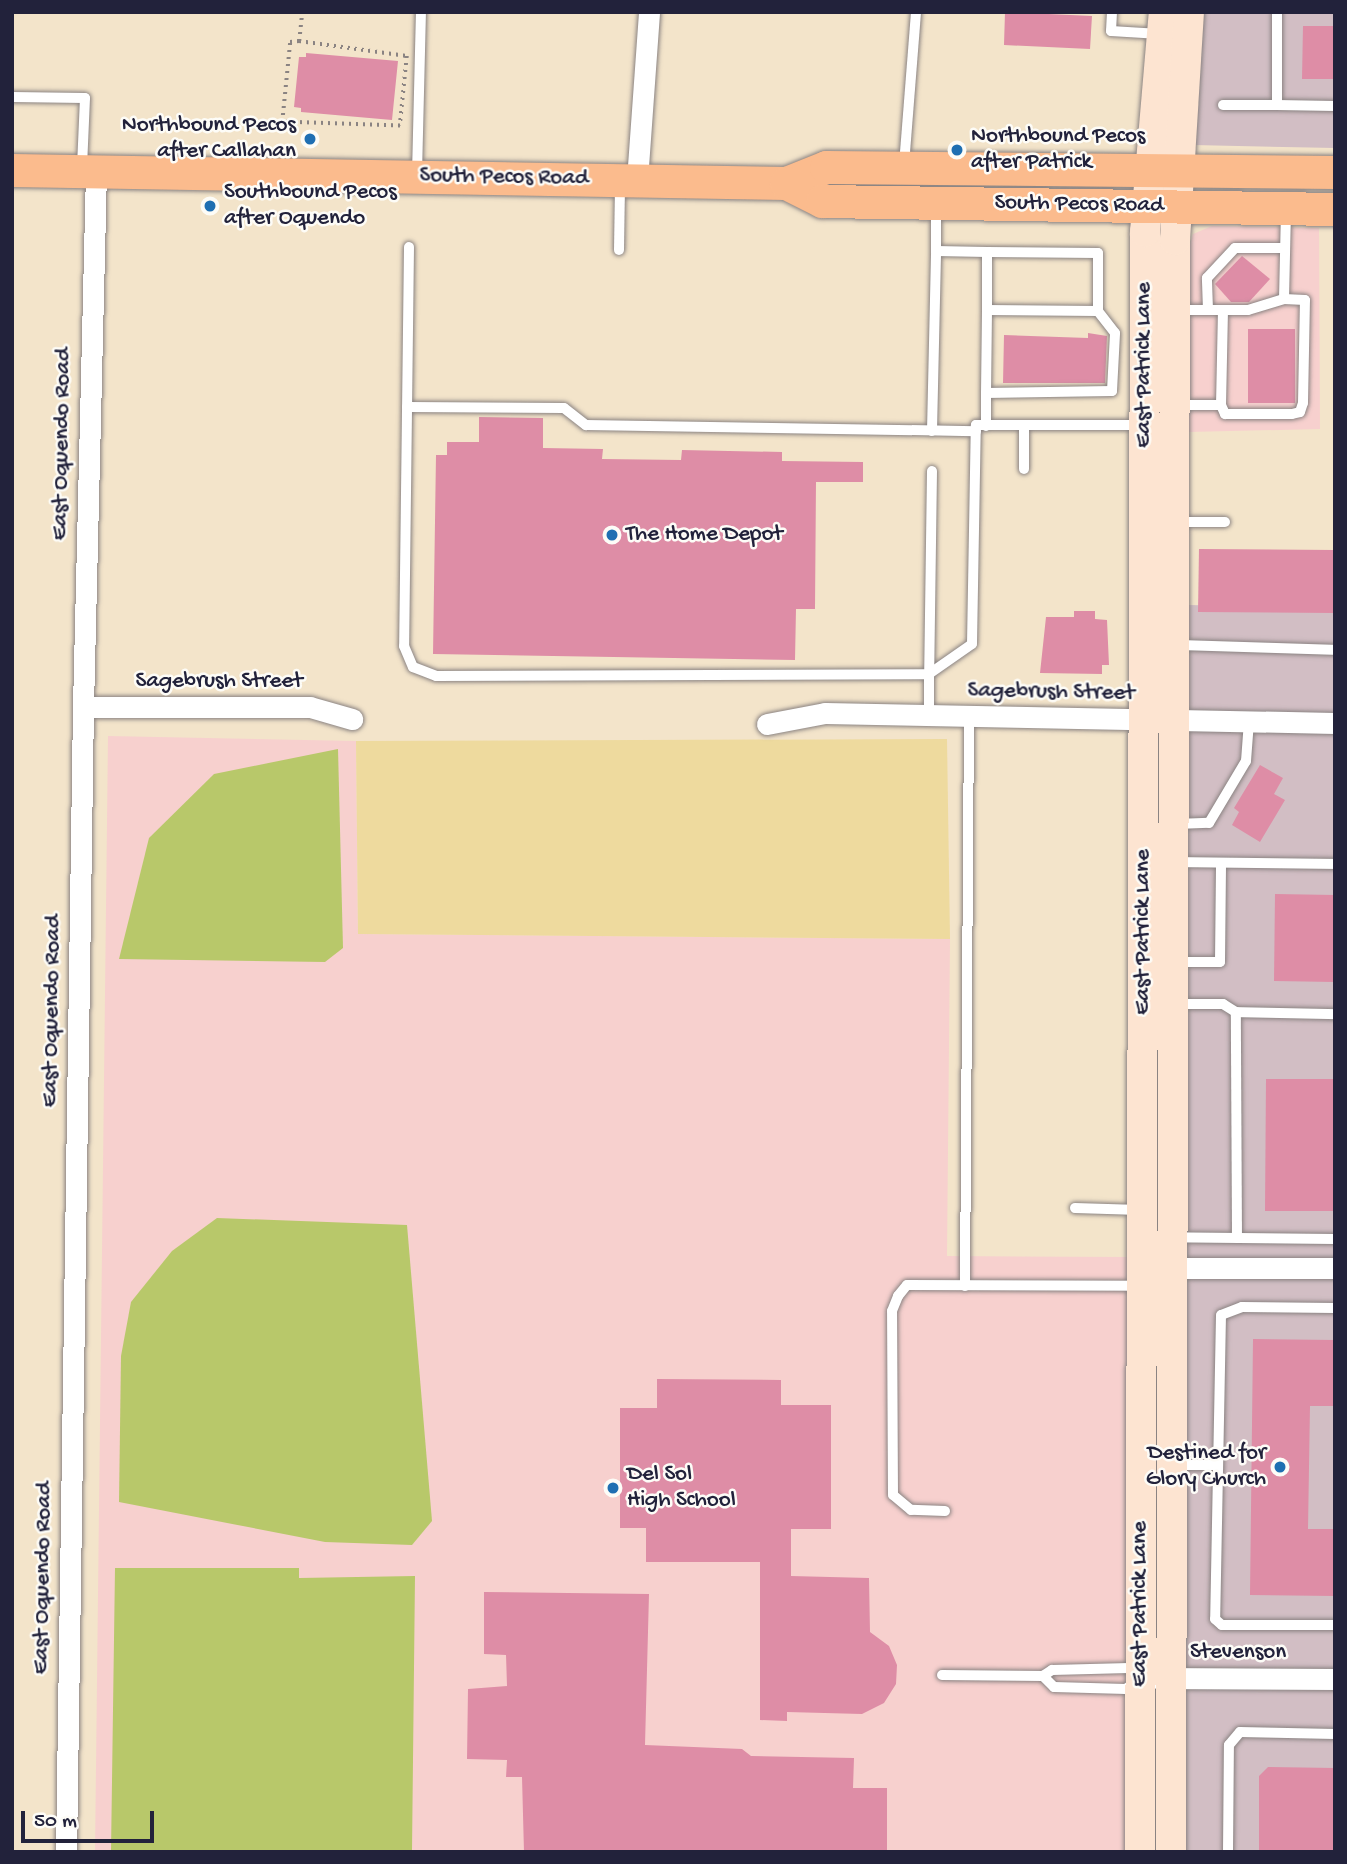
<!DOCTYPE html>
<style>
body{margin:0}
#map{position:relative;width:1347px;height:1864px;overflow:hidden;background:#f3e4ca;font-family:"Gochi Hand",sans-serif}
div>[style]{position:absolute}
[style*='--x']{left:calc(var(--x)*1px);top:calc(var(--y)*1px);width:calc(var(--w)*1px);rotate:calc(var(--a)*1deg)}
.built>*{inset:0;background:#f7d0ce}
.industrial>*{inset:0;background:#d2bec4}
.green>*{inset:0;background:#b8c86a}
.sand>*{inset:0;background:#eeda9e}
.building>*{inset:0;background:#de8da6}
.path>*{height:3.5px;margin-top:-1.75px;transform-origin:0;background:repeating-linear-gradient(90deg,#8a8382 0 2px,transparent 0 7px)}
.roads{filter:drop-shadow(0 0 2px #8a8382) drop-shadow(0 0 2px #8a8382)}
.lane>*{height:10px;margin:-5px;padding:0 5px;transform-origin:5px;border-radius:5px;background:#fff}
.street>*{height:21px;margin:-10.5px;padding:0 10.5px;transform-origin:10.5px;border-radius:10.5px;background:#fff}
.secondary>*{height:30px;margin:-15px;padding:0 15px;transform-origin:15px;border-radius:15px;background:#fde4d1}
.primary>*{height:33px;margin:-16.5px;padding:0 16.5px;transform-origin:16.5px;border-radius:16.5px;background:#fbbb8d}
.dots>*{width:19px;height:19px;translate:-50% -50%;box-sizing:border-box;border:4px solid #fdfcf7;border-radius:50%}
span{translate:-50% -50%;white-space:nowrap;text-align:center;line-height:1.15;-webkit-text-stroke:5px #fdfcf7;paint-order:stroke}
.poi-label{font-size:23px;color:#22223b}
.right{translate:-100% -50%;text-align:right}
.left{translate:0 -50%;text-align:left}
.street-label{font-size:23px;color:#22223b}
.frame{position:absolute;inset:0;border:14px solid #22223b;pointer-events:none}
.scale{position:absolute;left:21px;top:1811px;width:133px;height:32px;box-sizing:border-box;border:4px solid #22223b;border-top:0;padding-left:9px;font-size:21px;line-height:24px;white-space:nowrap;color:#22223b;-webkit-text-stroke:5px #fdfcf7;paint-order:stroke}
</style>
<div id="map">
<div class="built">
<div style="clip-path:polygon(1212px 226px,1319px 228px,1320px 429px,1188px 432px,1188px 250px,1193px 234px)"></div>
<div style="clip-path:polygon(108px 736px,356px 741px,358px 934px,950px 939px,947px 1256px,1129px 1257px,1126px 1852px,95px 1852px)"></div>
</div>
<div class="industrial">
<div style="clip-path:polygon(1204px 12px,1335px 12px,1335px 148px,1193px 145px)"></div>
<div style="clip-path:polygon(1189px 605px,1335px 608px,1335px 1852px,1158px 1852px)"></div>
</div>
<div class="green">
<div style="clip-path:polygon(338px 749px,343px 948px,325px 962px,119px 959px,149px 838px,214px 774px)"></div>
<div style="clip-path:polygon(217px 1218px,407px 1225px,432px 1521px,412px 1545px,325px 1542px,119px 1502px,121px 1356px,131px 1302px,172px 1251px)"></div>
<div style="clip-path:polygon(115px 1568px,299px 1568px,299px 1578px,415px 1576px,412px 1852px,111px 1852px)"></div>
</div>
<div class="sand">
<div style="clip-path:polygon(947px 739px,950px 939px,358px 934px,356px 741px)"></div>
</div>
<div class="building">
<div style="clip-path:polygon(1005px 12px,1092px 16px,1090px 49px,1004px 45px)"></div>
<div style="clip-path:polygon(1303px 26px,1335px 26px,1335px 79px,1302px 79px)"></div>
<div style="clip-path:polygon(306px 53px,398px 61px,392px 120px,301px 112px,301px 108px,294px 107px,299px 57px,306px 57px)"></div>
<div style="clip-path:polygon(1242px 256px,1270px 279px,1249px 302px,1231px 302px,1215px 284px)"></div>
<div style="clip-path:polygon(1248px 329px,1295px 329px,1295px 403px,1248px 403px)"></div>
<div style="clip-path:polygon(1088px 333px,1107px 336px,1105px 383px,1003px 383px,1004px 335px,1088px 338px)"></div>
<div style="clip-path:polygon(479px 417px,543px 418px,543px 448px,603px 449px,602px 459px,681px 460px,682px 450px,782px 452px,782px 461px,863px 462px,863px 482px,816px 482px,815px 609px,796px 609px,795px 660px,433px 654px,436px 455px,447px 455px,447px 442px,479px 442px)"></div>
<div style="clip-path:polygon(1199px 549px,1335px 550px,1335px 613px,1198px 612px)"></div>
<div style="clip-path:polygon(1074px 611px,1095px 611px,1095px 619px,1107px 620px,1109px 665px,1102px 665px,1102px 674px,1040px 673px,1046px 617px,1074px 617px)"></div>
<div style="clip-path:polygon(1260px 765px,1283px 778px,1274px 794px,1285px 800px,1260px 842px,1232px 825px,1239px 812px,1234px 808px)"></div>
<div style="clip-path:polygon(1275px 894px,1335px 895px,1335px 982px,1274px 981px)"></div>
<div style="clip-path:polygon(1266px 1079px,1335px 1079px,1335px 1211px,1265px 1211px)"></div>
<div style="clip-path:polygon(1253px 1339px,1335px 1340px,1335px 1406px,1310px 1406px,1308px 1529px,1335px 1529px,1335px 1596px,1250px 1595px)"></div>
<div style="clip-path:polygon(657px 1379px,781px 1380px,781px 1405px,831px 1405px,831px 1529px,791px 1529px,791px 1576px,869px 1578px,870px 1632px,889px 1646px,897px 1665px,896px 1684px,884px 1703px,862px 1714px,787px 1712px,787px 1721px,760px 1720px,760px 1562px,646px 1562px,646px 1528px,620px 1528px,620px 1408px,657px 1408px)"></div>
<div style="clip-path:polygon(484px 1592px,649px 1594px,645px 1745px,742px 1749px,751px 1756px,854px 1758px,853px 1788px,887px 1788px,887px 1852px,524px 1852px,522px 1777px,506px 1777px,507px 1760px,467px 1759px,468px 1689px,507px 1686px,506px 1655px,484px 1654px)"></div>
<div style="clip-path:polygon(1268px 1767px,1335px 1768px,1335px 1852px,1259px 1852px,1259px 1776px)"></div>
</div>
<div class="path">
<div style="--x:299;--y:41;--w:109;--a:7.9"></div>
<div style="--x:407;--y:56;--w:70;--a:95.7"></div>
<div style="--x:400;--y:126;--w:118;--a:-178.1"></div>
<div style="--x:282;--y:122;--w:80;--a:-84.3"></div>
<div style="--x:290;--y:42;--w:9;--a:-6"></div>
<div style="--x:299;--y:41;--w:29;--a:-84"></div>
</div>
<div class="roads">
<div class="lane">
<div style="--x:1112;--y:12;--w:19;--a:93"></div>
<div style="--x:1111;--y:31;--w:49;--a:3.5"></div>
<div style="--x:1277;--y:12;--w:93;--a:90"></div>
<div style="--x:1277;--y:105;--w:58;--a:1"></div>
<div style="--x:12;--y:97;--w:73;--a:0.8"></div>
<div style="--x:85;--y:98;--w:68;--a:92.5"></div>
<div style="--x:1223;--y:105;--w:54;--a:0"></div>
<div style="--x:904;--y:165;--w:153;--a:-85.5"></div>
<div style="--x:417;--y:174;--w:162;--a:-88.6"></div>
<div style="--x:409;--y:247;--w:399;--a:90.7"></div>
<div style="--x:404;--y:646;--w:23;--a:67"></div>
<div style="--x:413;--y:667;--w:25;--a:21"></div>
<div style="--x:436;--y:676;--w:493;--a:-0.2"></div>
<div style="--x:929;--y:674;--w:44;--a:90"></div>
<div style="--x:619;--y:250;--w:67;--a:-89.1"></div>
<div style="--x:936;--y:251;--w:43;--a:-90"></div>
<div style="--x:1176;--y:310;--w:72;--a:0"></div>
<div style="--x:1248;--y:310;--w:38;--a:-17"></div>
<div style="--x:1284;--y:299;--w:88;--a:-88.7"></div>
<div style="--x:1208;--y:310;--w:32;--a:-92"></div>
<div style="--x:1207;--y:278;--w:41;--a:-47"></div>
<div style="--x:1235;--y:248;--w:50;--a:0"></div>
<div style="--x:1223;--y:310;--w:95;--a:91.2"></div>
<div style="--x:1221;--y:405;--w:10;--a:66"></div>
<div style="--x:1225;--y:414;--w:67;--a:0"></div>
<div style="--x:1292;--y:414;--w:8;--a:-14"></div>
<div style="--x:1300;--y:412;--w:9;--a:-72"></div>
<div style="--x:1303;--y:403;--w:103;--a:-88.9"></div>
<div style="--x:1305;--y:300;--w:21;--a:-177"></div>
<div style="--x:986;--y:393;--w:126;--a:-0.9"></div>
<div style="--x:1112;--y:391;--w:58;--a:-87"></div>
<div style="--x:1115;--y:333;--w:28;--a:-128"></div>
<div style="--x:1175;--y:405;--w:46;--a:0"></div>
<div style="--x:407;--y:407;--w:157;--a:0.4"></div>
<div style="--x:564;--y:408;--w:28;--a:38"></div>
<div style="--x:586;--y:425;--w:390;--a:0.9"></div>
<div style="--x:986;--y:426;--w:33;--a:-90"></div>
<div style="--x:986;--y:393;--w:83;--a:-89.3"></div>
<div style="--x:987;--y:310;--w:58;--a:-90"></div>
<div style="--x:987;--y:252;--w:111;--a:0.5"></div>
<div style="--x:1098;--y:253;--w:58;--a:90"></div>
<div style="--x:1098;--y:311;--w:111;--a:-179.5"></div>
<div style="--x:1024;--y:426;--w:43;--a:90"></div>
<div style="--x:932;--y:431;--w:180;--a:-88.7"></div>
<div style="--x:936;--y:251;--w:51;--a:1.1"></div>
<div style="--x:932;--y:471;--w:203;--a:90.8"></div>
<div style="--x:929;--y:674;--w:52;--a:-34.9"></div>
<div style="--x:972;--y:644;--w:219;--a:-89"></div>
<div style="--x:976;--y:425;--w:167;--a:0"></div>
<div style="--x:1175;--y:522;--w:50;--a:0"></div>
<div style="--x:1177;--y:645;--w:158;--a:1.8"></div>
<div style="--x:1176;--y:824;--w:33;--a:-2"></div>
<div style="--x:1209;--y:823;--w:72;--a:-59.2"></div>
<div style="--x:1246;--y:761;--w:40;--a:-85.7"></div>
<div style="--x:1177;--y:862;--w:158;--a:0.7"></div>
<div style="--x:1175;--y:962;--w:45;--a:0"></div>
<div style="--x:1220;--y:962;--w:99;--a:-89.4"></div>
<div style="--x:1175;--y:1004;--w:48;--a:0"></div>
<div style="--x:1223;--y:1004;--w:15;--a:32"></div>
<div style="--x:1075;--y:1208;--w:65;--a:1.8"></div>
<div style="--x:1143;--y:1237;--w:192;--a:0.6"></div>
<div style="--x:1237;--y:1238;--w:226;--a:-90.3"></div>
<div style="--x:1236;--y:1012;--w:99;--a:1.2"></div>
<div style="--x:965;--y:1286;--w:568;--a:-89.6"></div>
<div style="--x:1335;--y:1308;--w:93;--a:-179.4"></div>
<div style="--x:1242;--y:1307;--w:22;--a:159"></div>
<div style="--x:1221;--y:1315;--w:304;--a:91.1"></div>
<div style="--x:1215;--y:1619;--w:9;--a:41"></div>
<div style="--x:1222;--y:1625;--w:113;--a:0"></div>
<div style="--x:1175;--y:1465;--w:43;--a:0"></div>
<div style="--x:945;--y:1511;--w:34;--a:-178"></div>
<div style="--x:911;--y:1510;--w:23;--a:-140"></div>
<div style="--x:893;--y:1495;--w:184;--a:-90.3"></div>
<div style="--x:892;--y:1311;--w:16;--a:-68"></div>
<div style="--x:898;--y:1296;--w:14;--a:-51"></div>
<div style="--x:907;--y:1285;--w:232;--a:0.2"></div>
<div style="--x:942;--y:1675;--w:101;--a:0.6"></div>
<div style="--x:1043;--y:1676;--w:11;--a:-34"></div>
<div style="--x:1052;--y:1670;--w:77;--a:-1.5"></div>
<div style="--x:1129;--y:1668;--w:16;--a:40"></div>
<div style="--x:1141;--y:1678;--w:19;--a:144"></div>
<div style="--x:1126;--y:1689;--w:72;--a:-178.4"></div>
<div style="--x:1054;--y:1687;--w:16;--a:-135"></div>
<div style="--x:1228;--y:1852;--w:107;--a:-89.5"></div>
<div style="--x:1229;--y:1745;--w:17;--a:-50"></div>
<div style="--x:1240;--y:1732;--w:95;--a:1.2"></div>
</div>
<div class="street">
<div style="--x:637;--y:180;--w:168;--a:-85.9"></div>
<div style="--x:83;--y:707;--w:227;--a:0"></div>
<div style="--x:310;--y:707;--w:44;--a:15.9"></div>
<div style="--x:767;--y:724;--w:59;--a:-10.7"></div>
<div style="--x:825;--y:713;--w:510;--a:1.12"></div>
<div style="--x:1160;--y:1275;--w:15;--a:-28"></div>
<div style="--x:1173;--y:1268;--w:162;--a:0"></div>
<div style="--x:1157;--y:1678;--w:178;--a:0.3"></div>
<div style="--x:66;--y:1852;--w:1145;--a:-89.15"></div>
<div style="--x:83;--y:707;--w:535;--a:-88.61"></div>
</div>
<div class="secondary">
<div style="--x:1140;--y:1852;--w:1620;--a:-89.82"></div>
<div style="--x:1145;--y:232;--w:221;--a:-85.1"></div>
<div style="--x:1171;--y:1852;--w:1612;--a:-89.86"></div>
<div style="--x:1175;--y:240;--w:228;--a:-86.5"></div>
</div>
<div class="primary">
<div style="--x:12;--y:170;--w:774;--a:0.96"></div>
<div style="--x:786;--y:183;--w:43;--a:-21.8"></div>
<div style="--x:826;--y:167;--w:509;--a:0.56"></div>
<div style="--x:786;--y:183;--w:40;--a:26.6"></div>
<div style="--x:822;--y:201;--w:513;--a:0.89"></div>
</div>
</div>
<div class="dots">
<div style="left:310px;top:139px;background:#1f6fb2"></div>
<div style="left:957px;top:150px;background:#1f6fb2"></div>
<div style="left:210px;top:206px;background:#1f6fb2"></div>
<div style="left:612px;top:535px;background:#1f6fb2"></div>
<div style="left:1280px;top:1467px;background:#1f6fb2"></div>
<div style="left:613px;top:1488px;background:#1f6fb2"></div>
</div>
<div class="poi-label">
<span class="right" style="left:296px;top:139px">Northbound Pecos<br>after Callahan</span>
<span class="left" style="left:971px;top:150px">Northbound Pecos<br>after Patrick</span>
<span class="left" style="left:224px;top:206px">Southbound Pecos<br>after Oquendo</span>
<span class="left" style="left:626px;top:535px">The Home Depot</span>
<span class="right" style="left:1266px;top:1467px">Destined for<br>Glory Church</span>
<span class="left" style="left:627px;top:1488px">Del Sol<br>High School</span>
</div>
<div class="street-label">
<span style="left:504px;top:178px;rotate:1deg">South Pecos Road</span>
<span style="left:1079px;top:205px;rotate:1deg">South Pecos Road</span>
<span style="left:1145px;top:365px;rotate:-90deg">East Patrick Lane</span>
<span style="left:63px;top:444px;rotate:-89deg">East Oquendo Road</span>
<span style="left:219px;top:682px">Sagebrush Street</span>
<span style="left:1051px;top:693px;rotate:1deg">Sagebrush Street</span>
<span style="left:1144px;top:932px;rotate:-90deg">East Patrick Lane</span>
<span style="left:53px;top:1011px;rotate:-89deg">East Oquendo Road</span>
<span style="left:44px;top:1578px;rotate:-89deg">East Oquendo Road</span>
<span style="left:1141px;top:1604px;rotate:-90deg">East Patrick Lane</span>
<span style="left:1238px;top:1653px">Stevenson</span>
</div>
<div class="frame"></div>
<div class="scale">50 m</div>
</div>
